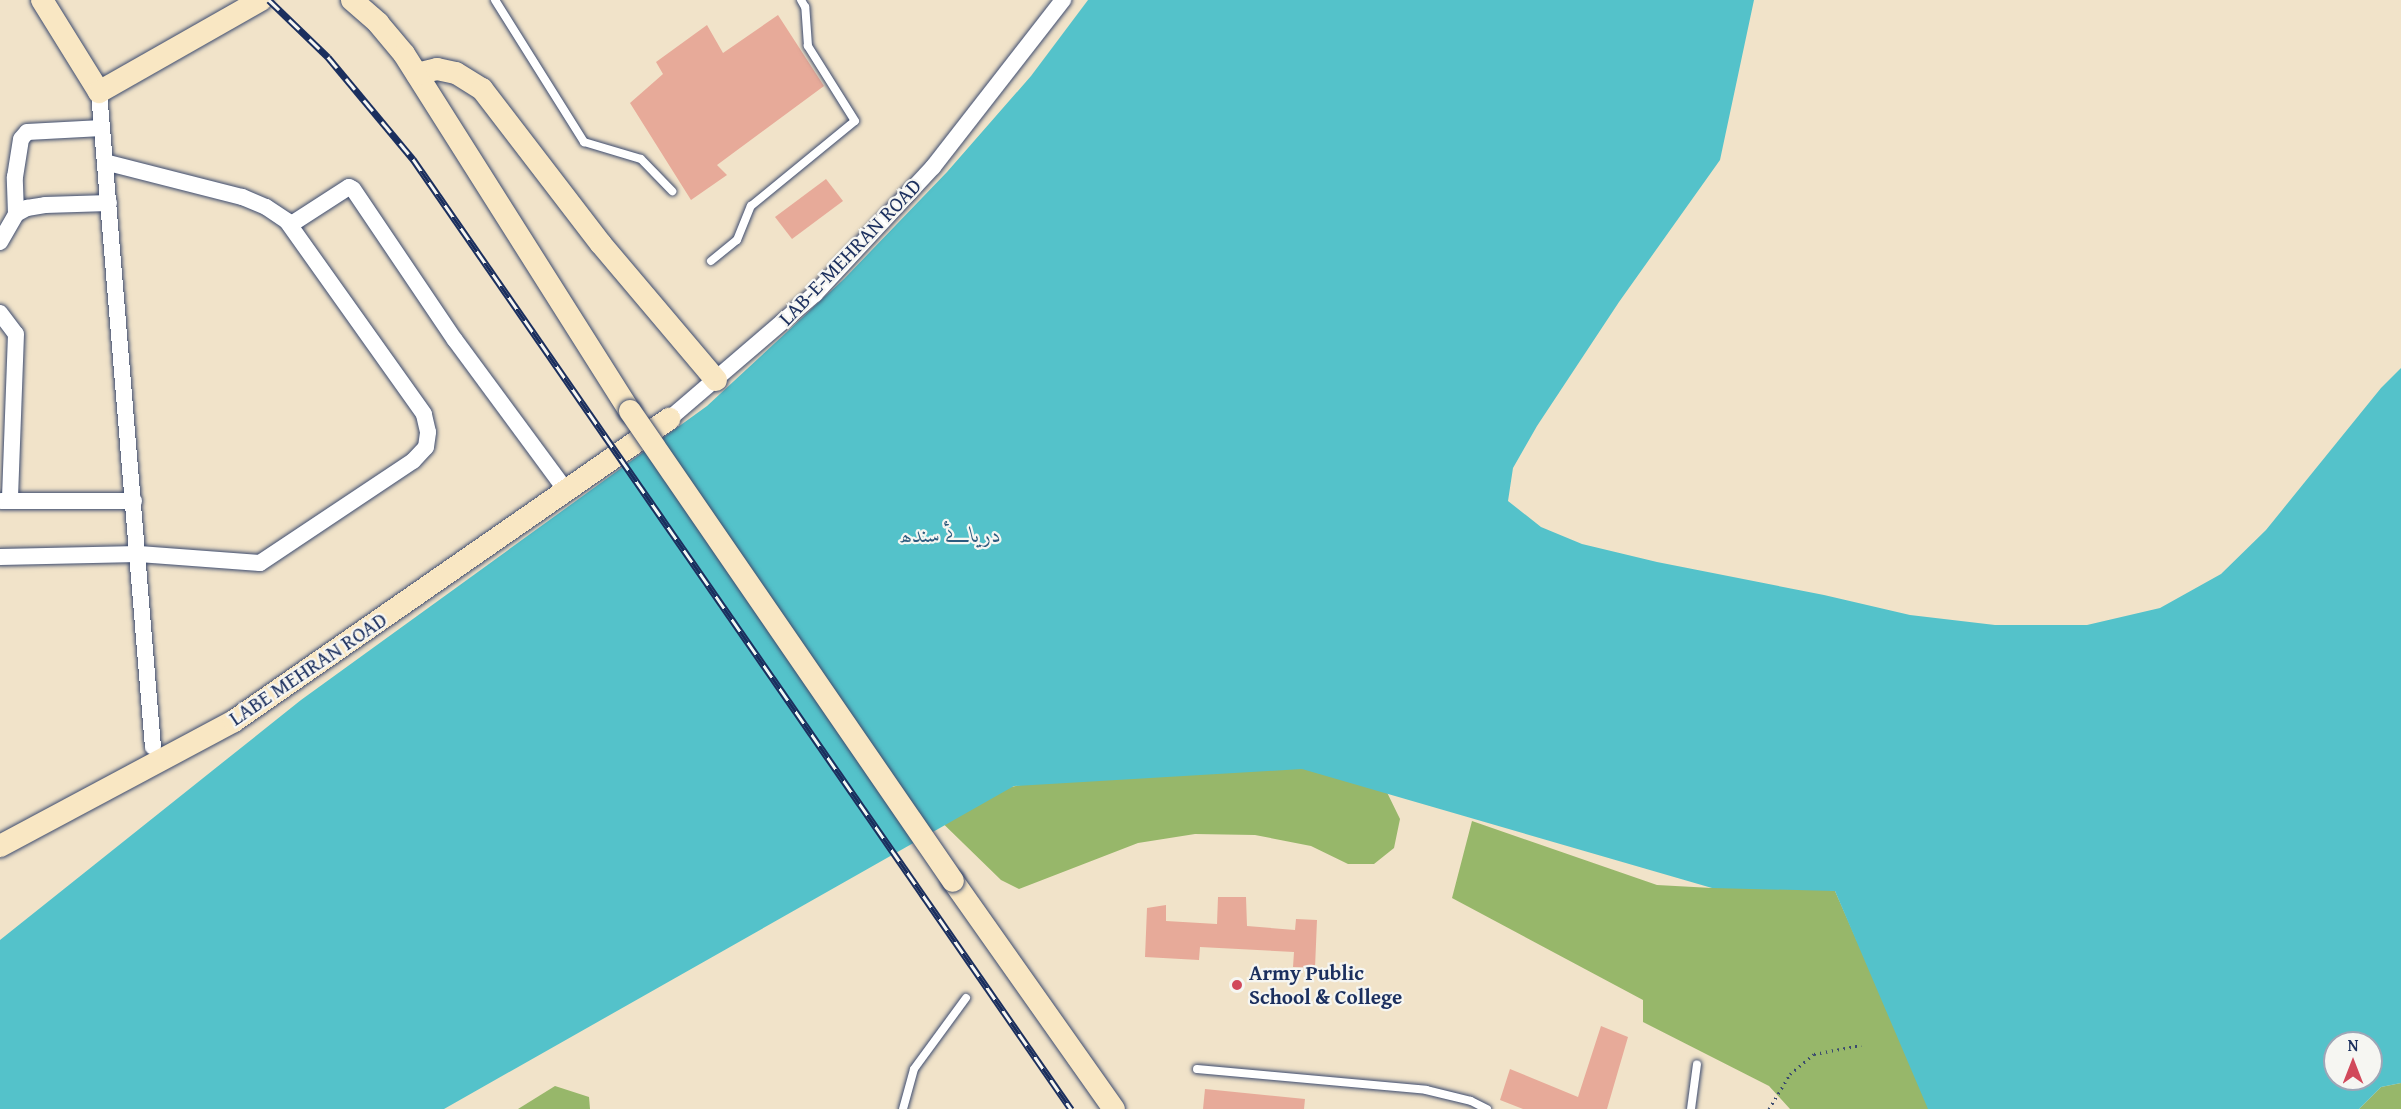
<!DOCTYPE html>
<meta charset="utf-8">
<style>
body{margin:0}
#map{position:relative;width:2401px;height:1109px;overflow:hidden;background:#f1e3c9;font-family:"Gentium Book Plus",Amiri,serif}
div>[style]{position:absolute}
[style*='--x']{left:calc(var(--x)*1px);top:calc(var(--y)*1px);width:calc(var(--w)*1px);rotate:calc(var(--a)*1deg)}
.forest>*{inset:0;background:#97b76a}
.water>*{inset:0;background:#54c2ca}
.building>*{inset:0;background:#e7aa99}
.path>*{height:3px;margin-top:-1.5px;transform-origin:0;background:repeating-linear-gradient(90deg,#3b4a6e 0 1.5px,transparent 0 6px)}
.roads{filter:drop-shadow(0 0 2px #3b4a6e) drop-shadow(0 0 2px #3b4a6e)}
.lane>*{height:8px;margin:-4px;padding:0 4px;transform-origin:4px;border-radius:4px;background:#fff}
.street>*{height:16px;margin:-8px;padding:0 8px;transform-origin:8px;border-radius:8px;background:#fff}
.secondary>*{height:22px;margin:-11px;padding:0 11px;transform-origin:11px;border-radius:11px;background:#f9e7c3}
.rail>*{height:7px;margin-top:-3.5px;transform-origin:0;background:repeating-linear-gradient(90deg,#f6f6f2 0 14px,#1b2f5e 0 28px);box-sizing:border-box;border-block:2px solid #1b2f5e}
.bridges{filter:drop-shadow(0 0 2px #3b4a6e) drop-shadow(0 0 2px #3b4a6e)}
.secondary-bridge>*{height:22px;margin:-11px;padding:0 11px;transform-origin:11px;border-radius:11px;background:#f9e7c3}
.dots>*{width:16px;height:16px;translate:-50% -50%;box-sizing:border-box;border:3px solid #f6f6f2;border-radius:50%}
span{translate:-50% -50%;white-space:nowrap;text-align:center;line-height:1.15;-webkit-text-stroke:4.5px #f6f6f2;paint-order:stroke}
.street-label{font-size:21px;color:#1b2f5e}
.poi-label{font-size:21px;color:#1b2f5e;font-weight:700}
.left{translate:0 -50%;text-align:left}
.water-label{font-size:22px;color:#2c5b7e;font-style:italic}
.north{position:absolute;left:2323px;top:1031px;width:60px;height:60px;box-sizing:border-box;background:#f6f6f2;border:2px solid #9ea6b7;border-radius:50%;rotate:0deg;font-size:16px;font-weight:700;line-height:24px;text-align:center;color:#1b2f5e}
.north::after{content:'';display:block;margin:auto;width:21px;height:27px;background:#d1495b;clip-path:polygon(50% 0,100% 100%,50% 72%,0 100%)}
</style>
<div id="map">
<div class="forest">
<div style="clip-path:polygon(1185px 749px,1380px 778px,1400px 819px,1394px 848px,1374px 864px,1348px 864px,1311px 846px,1255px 835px,1195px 834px,1138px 843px,1019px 889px,1001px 880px,925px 806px)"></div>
<div style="clip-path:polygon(1472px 821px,1657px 885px,1712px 888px,1765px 879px,1835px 891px,1931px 1109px,1790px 1109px,1769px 1086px,1643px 1022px,1643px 1000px,1452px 898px)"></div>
<div style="clip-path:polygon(2401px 1083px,2401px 1109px,2359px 1109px,2381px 1087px)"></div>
<div style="clip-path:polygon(555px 1086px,589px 1097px,590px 1109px,518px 1109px)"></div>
</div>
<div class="water">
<div style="clip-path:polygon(evenodd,1088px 0,1754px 0,1720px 160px,1619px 302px,1537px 426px,1513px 468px,1508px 501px,1541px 527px,1582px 544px,1657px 562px,1824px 595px,1910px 615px,1995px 625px,2087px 625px,2160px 608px,2221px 574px,2266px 530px,2381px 388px,2401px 368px,2401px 1083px,2381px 1087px,2359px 1109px,1928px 1109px,1835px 891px,1712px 888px,1302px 769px,1014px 786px,444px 1109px,0 1109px,0 940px,301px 700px,707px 406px,844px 279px,947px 172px,1031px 76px,1088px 0,2335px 1043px,2371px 1043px,2371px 1079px,2335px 1079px,2335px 1043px)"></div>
</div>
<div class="building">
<div style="clip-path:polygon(778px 15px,824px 86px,717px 165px,727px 175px,691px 200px,630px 103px,663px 74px,656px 62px,707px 25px,723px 53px)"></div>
<div style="clip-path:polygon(826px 179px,843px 201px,792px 239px,775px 217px)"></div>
<div style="clip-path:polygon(1218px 897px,1246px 897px,1247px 926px,1295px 930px,1296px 919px,1317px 920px,1315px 968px,1293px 967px,1294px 952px,1200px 947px,1199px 960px,1145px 957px,1147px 908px,1166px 905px,1166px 921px,1217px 924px)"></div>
<div style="clip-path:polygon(1601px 1026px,1628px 1037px,1607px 1109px,1523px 1109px,1500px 1100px,1510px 1069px,1578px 1097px)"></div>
<div style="clip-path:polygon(1205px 1089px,1305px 1099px,1304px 1109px,1203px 1109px)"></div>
</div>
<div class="path">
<div style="--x:1769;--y:1109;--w:41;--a:-59"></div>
<div style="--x:1790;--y:1074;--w:31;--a:-40"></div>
<div style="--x:1814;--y:1054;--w:48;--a:-10.8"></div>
</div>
<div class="roads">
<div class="lane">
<div style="--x:495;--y:0;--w:168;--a:57.9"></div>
<div style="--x:584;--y:142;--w:59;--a:16.6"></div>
<div style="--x:641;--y:159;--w:45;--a:45.9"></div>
<div style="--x:711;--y:261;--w:33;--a:-39"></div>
<div style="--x:737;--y:240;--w:37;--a:-68"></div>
<div style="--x:751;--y:206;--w:134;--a:-39.3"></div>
<div style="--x:855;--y:121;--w:89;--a:-122.1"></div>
<div style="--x:808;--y:46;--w:39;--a:-94"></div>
<div style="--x:805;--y:7;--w:8;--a:-120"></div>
<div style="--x:1197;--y:1069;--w:230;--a:5.2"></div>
<div style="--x:1426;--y:1090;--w:46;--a:13.7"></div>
<div style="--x:1471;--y:1101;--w:18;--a:27"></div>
<div style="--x:903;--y:1109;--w:41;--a:-74.6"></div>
<div style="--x:914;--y:1069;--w:88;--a:-53.8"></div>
<div style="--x:1691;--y:1109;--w:45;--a:-82.4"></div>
</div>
<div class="street">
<div style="--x:99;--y:92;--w:657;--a:85.29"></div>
<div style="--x:16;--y:214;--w:37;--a:-92"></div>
<div style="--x:15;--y:177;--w:38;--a:-81"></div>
<div style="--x:21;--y:139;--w:9;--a:-49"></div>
<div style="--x:27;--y:132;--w:75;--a:-3.1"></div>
<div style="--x:290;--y:225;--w:70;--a:-32.8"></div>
<div style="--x:349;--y:187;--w:4;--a:27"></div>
<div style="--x:353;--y:189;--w:182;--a:56"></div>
<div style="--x:455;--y:340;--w:189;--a:53.6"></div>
<div style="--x:0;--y:242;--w:32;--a:-60"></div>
<div style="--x:16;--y:214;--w:13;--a:-29"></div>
<div style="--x:27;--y:208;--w:18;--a:-9"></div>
<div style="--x:45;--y:205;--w:64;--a:-1.8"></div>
<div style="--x:0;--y:313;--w:26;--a:53"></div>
<div style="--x:16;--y:334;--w:167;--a:92.1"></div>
<div style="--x:669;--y:419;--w:192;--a:-40.6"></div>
<div style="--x:815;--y:294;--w:173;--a:-47.1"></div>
<div style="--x:933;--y:167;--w:212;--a:-52.1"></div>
<div style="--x:1;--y:501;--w:133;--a:0"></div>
<div style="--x:0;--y:557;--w:139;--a:-1.2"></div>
<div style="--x:139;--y:554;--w:121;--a:4.3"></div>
<div style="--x:260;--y:563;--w:184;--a:-33.7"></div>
<div style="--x:413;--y:461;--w:19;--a:-47"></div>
<div style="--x:426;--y:447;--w:15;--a:-82"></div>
<div style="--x:428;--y:432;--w:18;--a:-103"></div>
<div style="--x:424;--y:414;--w:237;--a:-125.4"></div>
<div style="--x:287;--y:221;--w:25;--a:-146"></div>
<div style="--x:266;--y:207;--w:26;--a:-157"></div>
<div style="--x:242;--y:197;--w:141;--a:-165.7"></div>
</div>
<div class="secondary">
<div style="--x:42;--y:0;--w:108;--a:58.2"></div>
<div style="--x:99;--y:92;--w:186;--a:-29.6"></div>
<div style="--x:352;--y:0;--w:35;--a:41"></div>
<div style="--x:378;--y:23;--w:40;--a:50"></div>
<div style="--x:404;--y:54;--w:423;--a:57.7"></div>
<div style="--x:417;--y:74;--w:21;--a:-14"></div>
<div style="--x:437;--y:69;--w:19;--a:12"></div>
<div style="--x:456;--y:73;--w:31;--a:32"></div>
<div style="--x:482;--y:89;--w:195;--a:52.5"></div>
<div style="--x:601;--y:244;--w:178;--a:49.8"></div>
<div style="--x:0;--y:846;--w:265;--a:-28.1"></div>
<div style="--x:234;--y:721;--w:530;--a:-34.77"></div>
<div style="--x:953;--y:881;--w:279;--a:54.8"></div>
</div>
</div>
<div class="rail">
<div style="--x:269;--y:0;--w:82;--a:44"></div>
<div style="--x:328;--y:57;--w:133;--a:50.2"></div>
<div style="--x:413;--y:159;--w:1156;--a:55.29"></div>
</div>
<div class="bridges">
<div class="secondary-bridge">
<div style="--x:630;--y:411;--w:570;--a:55.5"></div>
</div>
</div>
<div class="dots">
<div style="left:1237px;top:985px;background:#d1495b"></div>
</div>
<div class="street-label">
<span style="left:850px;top:252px;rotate:-46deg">LAB-E-MEHRAN ROAD</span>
<span style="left:308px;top:669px;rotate:-34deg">LABE MEHRAN ROAD</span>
</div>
<div class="poi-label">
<span class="left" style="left:1249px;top:985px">Army Public<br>School &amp; College</span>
</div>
<div class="water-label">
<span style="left:950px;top:535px">دریائے سندھ</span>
</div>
<div class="north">N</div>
</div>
